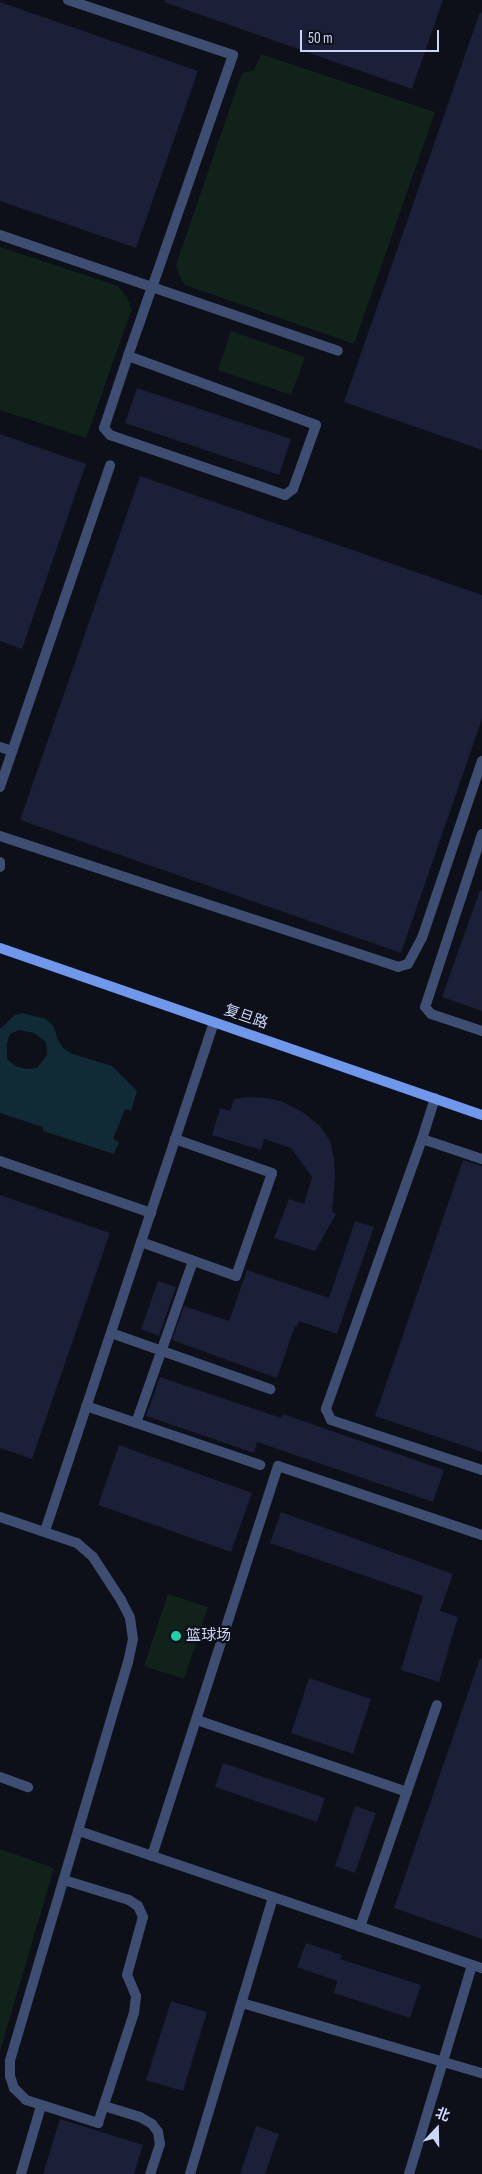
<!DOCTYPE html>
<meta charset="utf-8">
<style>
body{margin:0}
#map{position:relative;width:482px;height:2174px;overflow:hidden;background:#0d0f19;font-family:"Sofia Sans Condensed","Noto Sans SC",sans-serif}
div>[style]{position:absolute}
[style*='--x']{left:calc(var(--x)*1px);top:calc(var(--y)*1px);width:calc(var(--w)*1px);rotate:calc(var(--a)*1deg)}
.green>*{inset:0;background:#11221b}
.water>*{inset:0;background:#102b35}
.building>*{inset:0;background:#1b1f38}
.lane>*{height:10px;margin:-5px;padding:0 5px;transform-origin:5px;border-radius:5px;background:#3e4e72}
.secondary>*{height:10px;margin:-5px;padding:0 5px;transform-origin:5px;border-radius:5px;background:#6f98ec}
.dots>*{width:14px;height:14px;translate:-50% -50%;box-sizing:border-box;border:2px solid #0d0f19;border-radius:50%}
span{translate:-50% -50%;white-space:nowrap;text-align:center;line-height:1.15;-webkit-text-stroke:4.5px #0d0f19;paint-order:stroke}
.street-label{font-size:15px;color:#ccd6f8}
.poi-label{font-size:15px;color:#ccd6f8}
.left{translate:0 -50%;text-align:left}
.north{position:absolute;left:412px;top:2104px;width:50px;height:50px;-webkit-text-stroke:4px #0d0f19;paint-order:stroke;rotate:21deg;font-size:14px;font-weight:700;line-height:20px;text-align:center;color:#ccd6f8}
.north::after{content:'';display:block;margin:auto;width:18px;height:22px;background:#ccd6f8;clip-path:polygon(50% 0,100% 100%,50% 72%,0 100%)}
.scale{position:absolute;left:300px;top:30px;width:139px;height:22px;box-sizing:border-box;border:2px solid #ccd6f8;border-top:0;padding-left:6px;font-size:15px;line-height:18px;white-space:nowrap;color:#ccd6f8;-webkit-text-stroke:4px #0d0f19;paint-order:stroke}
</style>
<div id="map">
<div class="green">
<div style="clip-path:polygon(261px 54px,435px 112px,354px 344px,185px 285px,180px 277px,176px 265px,242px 73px,254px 70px)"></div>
<div style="clip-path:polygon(0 247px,118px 286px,126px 296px,132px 309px,86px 438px,0 410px)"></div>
<div style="clip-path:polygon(231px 331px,305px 357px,291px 395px,218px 370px)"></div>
<div style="clip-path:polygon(168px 1594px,208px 1607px,184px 1679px,144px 1666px)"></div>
<div style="clip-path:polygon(0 1849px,54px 1868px,0 2051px)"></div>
</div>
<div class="water">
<div style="clip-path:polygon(evenodd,22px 1013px,46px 1019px,54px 1027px,58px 1040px,63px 1048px,73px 1054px,112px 1066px,137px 1091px,131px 1111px,125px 1109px,113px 1139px,119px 1142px,114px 1154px,43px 1131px,43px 1127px,0 1113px,0 1029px,15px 1015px,22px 1013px,19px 1030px,34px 1033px,46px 1042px,47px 1055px,37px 1068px,26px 1069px,15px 1066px,7px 1059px,7px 1043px,10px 1034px,19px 1030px)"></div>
</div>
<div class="building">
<div style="clip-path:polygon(165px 0,443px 0,412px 89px,164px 2px)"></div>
<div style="clip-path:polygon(0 2px,198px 71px,136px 248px,0 201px)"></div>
<div style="clip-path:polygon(480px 12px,482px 13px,482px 450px,344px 402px)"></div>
<div style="clip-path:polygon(137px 388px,291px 439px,279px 475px,125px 423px)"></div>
<div style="clip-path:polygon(0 434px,86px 464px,22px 649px,0 641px)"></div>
<div style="clip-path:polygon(140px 476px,482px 595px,482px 719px,401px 953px,20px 820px)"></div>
<div style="clip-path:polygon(480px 890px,482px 891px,482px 1011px,442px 997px)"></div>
<div style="clip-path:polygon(248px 1097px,267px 1098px,283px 1102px,304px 1113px,320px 1126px,330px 1141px,334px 1158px,335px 1178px,332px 1212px,336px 1214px,315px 1251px,274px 1238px,289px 1199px,304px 1204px,312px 1177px,291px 1148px,264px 1139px,261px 1150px,212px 1135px,220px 1108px,230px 1111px,234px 1099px)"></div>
<div style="clip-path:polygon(463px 1160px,482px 1166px,482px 1452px,375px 1416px)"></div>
<div style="clip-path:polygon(0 1195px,110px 1233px,32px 1459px,0 1448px)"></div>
<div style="clip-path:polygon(355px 1221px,374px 1227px,337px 1334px,299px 1321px,297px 1327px,295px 1326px,277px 1378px,172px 1340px,184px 1306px,229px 1321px,247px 1270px,329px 1298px)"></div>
<div style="clip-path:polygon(158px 1281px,176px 1287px,159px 1336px,141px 1329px)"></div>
<div style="clip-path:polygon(160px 1377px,281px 1418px,283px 1414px,444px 1470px,433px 1502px,257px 1442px,254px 1453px,146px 1416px)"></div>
<div style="clip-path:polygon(119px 1445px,252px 1493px,231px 1552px,98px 1505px)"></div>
<div style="clip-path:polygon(281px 1512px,453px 1574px,440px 1611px,458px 1617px,439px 1682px,401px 1670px,423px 1596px,270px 1543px)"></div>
<div style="clip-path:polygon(480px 1658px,482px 1659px,482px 1939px,394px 1908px)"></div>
<div style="clip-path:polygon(309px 1678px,371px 1699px,353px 1754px,291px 1733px)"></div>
<div style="clip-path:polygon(223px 1763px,325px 1798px,317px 1822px,215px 1787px)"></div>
<div style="clip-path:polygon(355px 1806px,376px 1813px,355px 1873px,335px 1866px)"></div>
<div style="clip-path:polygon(306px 1943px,342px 1955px,340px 1959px,421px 1985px,410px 2018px,334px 1993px,337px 1981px,297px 1967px)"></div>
<div style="clip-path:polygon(171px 2001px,207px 2012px,183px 2091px,146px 2080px)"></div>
<div style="clip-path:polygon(60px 2119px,143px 2145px,134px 2174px,43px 2174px)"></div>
<div style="clip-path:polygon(256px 2126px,279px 2134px,265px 2174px,240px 2174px)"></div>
</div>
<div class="lane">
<div style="--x:68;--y:0;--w:174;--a:18.4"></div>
<div style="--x:233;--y:55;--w:246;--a:109.2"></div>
<div style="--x:152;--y:287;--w:73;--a:109.2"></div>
<div style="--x:128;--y:356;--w:76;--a:108.4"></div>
<div style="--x:104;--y:428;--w:9;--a:49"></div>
<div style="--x:110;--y:435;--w:185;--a:18.9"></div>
<div style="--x:285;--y:495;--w:10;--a:-37"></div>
<div style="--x:293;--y:489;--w:68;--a:-70.2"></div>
<div style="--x:316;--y:425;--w:200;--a:-159.8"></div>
<div style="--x:0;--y:235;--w:357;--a:18.9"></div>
<div style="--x:0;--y:747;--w:13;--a:18"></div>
<div style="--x:0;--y:787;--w:340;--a:-71.1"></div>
<div style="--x:482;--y:834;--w:182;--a:108.2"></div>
<div style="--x:425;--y:1007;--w:9;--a:49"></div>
<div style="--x:431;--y:1014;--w:54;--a:18.4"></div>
<div style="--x:0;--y:836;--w:419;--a:18.2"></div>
<div style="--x:398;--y:967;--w:10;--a:-17"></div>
<div style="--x:408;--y:964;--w:30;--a:-62"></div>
<div style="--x:422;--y:938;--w:187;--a:-71.3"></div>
<div style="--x:0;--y:862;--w:5;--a:90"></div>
<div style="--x:422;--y:1139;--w:43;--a:-72.4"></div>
<div style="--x:482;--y:1159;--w:63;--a:-161.6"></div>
<div style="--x:422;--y:1139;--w:287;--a:109.6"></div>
<div style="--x:326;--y:1409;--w:12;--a:66"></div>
<div style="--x:331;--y:1420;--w:159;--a:18.3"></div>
<div style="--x:0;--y:1161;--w:160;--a:19"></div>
<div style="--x:141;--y:1242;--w:101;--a:19.7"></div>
<div style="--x:236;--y:1276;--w:109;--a:-70.7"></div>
<div style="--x:272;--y:1173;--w:103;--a:-160.7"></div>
<div style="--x:111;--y:1333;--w:169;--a:19.4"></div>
<div style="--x:86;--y:1406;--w:184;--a:18.7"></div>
<div style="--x:136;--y:1423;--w:172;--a:-70.6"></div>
<div style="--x:0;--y:1517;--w:81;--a:18.7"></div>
<div style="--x:77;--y:1543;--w:21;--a:41"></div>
<div style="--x:93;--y:1557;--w:51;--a:56.9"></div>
<div style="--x:121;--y:1600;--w:20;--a:63"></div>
<div style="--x:130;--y:1618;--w:21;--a:82"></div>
<div style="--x:133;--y:1639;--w:24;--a:102"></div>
<div style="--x:128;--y:1662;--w:416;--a:106.5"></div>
<div style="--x:10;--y:2061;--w:15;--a:90"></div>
<div style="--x:10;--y:2076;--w:13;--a:72"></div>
<div style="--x:14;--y:2088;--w:17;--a:45"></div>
<div style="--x:26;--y:2100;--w:76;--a:17.7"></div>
<div style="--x:98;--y:2123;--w:116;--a:-71.9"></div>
<div style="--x:134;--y:2013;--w:17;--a:-83"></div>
<div style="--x:136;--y:1996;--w:23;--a:-113"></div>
<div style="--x:127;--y:1975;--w:60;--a:-74.6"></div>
<div style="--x:143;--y:1917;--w:12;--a:-114"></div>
<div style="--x:138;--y:1906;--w:11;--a:-146"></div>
<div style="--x:129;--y:1900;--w:68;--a:-162.9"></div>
<div style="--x:45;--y:1531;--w:536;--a:-71.63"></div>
<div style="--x:197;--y:1720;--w:222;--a:18.9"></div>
<div style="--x:0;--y:1777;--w:30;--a:20"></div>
<div style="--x:79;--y:1831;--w:426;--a:18.8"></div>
<div style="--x:152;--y:1856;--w:410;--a:-72.1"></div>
<div style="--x:278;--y:1466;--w:215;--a:18.7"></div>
<div style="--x:360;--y:1927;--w:235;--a:-70.9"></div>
<div style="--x:242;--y:2003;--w:250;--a:16.3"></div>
<div style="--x:104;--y:2106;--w:38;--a:17"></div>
<div style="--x:140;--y:2117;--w:14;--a:30"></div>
<div style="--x:152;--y:2124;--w:10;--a:53"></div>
<div style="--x:158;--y:2132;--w:12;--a:81"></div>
<div style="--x:160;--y:2144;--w:32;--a:108"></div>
<div style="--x:21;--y:2174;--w:71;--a:-73.6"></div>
<div style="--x:190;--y:2174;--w:289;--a:-73.3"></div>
<div style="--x:409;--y:2174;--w:218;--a:-73.2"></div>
</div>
<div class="secondary">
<div style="--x:0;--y:948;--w:510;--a:19.11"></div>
</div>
<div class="dots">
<div style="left:176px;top:1636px;background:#1dd3a5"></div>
</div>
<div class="street-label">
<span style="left:246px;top:1017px;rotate:19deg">复旦路</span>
</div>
<div class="poi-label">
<span class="left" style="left:186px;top:1636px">篮球场</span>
</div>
<div class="north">北</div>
<div class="scale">50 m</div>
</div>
